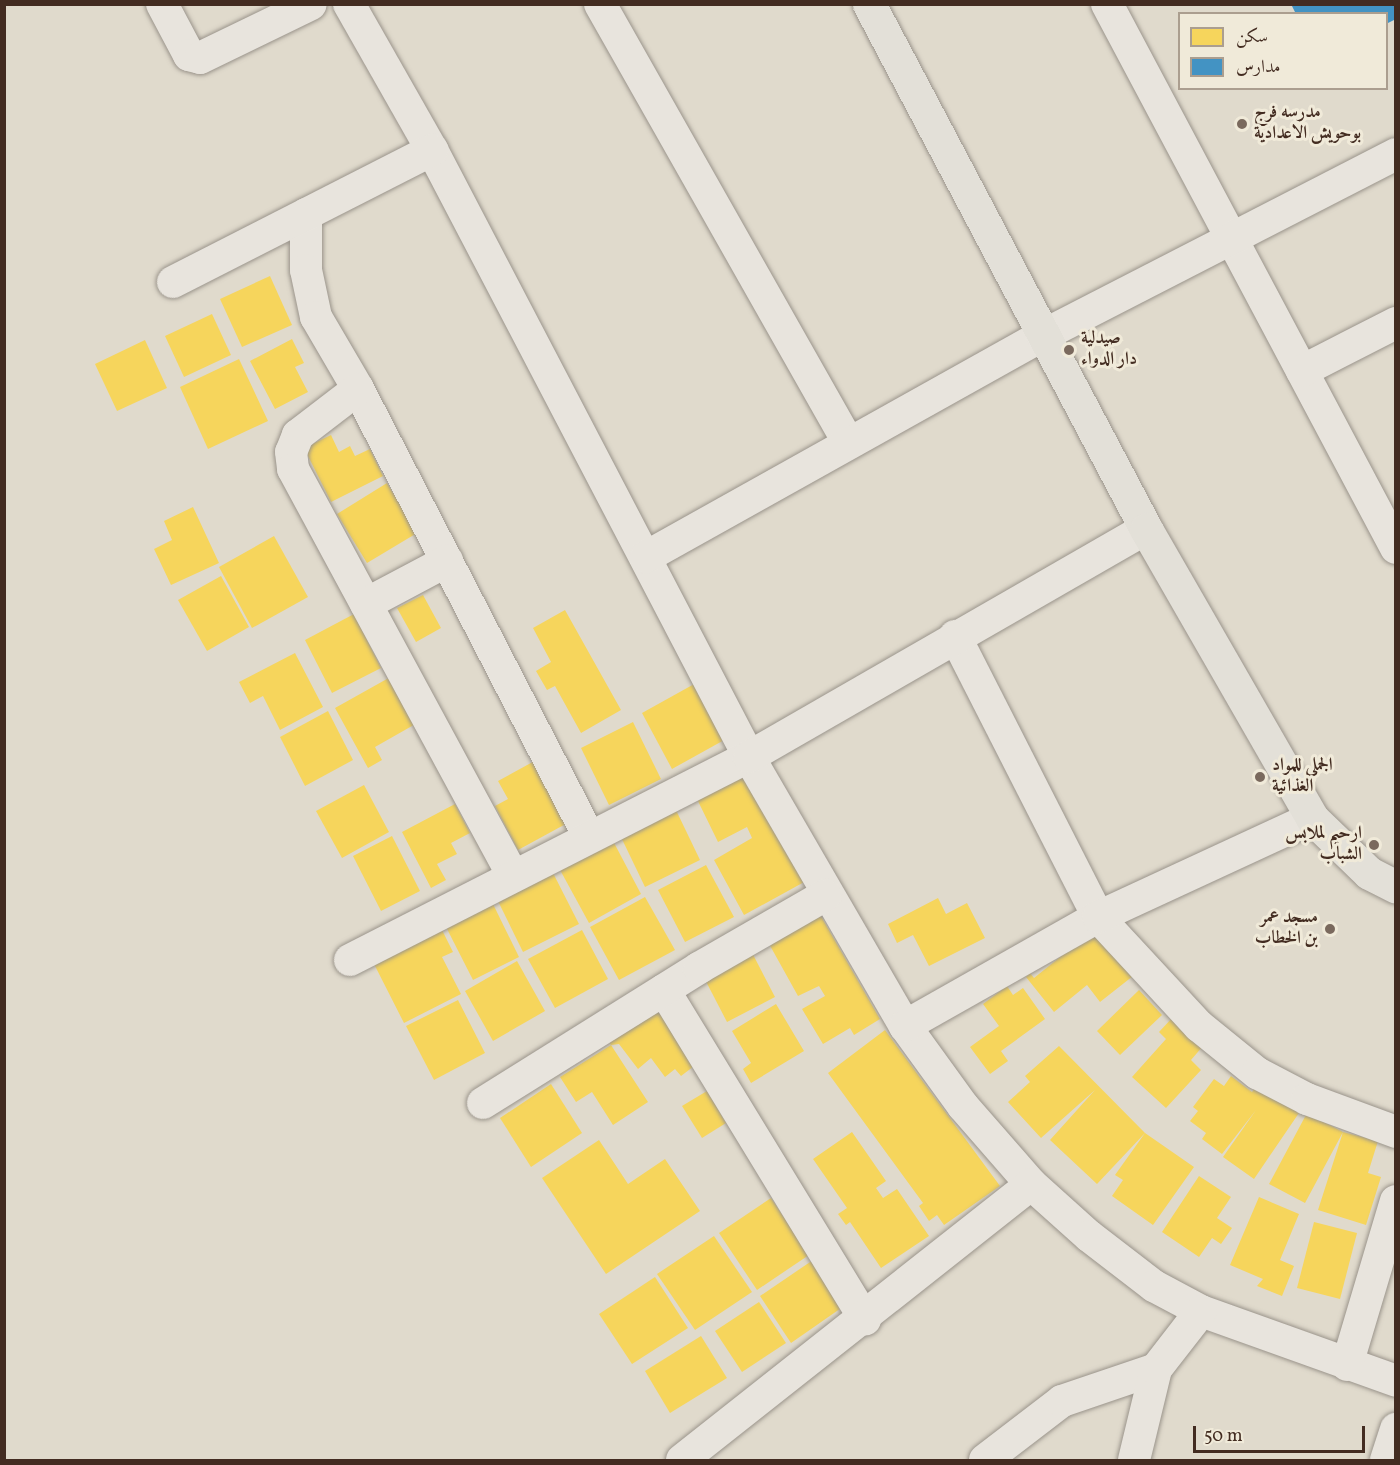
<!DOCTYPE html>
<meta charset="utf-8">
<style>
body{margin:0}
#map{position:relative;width:1400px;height:1465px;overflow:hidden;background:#e0dacc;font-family:Vollkorn,Amiri,serif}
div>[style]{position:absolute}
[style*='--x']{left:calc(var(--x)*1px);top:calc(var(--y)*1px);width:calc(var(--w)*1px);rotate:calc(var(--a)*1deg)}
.homes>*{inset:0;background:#f6d55c}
.schools>*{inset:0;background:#4393c3}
.roads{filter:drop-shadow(0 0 2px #9a948b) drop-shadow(0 0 2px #9a948b)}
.minor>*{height:32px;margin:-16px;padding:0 16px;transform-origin:16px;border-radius:16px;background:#e8e4dd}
.major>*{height:33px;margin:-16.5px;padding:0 16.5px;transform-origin:16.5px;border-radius:16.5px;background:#e3e0d8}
.dots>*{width:16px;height:16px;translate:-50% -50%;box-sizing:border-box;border:3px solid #f0ead9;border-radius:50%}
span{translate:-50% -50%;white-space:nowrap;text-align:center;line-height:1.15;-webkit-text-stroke:6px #f0ead9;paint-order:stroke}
.poi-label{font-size:18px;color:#432c21;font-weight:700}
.left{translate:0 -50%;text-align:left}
.right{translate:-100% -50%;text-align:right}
.frame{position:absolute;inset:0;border:6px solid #432c21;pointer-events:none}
.legend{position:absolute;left:1178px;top:12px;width:210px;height:78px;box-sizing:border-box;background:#f0ead9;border:2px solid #ab9e8f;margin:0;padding:8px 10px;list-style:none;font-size:18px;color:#432c21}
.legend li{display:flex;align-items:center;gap:12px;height:30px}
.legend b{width:30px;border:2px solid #ab9e8f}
.scale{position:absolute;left:1193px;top:1426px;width:172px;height:27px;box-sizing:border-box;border:3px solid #432c21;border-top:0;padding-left:8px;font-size:18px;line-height:21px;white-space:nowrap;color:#432c21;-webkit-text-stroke:4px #f0ead9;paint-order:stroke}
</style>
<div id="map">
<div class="homes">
<div style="clip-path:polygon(270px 276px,292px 325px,242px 347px,220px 299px)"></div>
<div style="clip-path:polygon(212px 314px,231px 355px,184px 377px,165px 336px)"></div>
<div style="clip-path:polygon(292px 339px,304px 363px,295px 367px,308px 392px,275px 409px,250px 361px)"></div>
<div style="clip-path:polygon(145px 340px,167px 388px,117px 411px,95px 364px)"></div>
<div style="clip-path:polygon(239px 359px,268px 421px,208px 449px,180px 387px)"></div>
<div style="clip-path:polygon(331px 435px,339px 452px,350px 446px,355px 456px,370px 449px,383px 476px,331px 502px,304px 448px)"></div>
<div style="clip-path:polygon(387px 483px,417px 533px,367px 563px,337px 514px)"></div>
<div style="clip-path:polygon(193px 507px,219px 563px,171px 585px,154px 549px,172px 540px,164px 521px)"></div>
<div style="clip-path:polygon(274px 536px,308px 597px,252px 628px,219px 567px)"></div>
<div style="clip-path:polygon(221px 576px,249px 627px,207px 651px,178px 600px)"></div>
<div style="clip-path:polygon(423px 595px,441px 628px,416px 642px,397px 608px)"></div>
<div style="clip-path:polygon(565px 610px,621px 710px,581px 733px,555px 686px,547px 690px,536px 671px,551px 662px,533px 628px)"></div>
<div style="clip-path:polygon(354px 614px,381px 668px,332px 693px,305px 640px)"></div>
<div style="clip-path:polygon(295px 653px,323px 707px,280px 730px,263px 696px,250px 703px,239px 682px)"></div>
<div style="clip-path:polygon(394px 675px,419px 722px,375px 747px,382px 760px,368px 768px,335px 708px)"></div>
<div style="clip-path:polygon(696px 683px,726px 739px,672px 769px,642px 713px)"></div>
<div style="clip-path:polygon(328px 711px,353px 760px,305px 786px,280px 737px)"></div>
<div style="clip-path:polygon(633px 722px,661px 779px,609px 805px,581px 748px)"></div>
<div style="clip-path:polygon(540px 758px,573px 820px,518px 850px,495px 806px,508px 799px,498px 781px)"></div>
<div style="clip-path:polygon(748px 768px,806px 881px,744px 915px,714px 860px,752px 838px,747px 827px,718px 842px,695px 795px)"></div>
<div style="clip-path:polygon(364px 785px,389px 832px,342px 858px,316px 811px)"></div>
<div style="clip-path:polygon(455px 804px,470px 833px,451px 843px,457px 854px,437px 864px,446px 880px,431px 888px,402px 832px)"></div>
<div style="clip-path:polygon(675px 808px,700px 860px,645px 887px,620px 835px)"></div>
<div style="clip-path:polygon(392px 836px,420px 891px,381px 911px,353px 856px)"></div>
<div style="clip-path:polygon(612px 839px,641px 894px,589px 923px,559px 868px)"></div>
<div style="clip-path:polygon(706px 865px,734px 917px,685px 942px,658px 890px)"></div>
<div style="clip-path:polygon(552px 871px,579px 924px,523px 952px,497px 899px)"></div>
<div style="clip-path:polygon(645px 897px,675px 950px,619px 980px,590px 927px)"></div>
<div style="clip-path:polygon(938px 898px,946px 914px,967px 903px,985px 938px,929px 966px,913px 935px,897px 943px,888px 924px)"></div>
<div style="clip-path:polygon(492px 902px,519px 957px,473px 980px,445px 925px)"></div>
<div style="clip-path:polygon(814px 904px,880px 1019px,854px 1035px,850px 1028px,823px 1044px,802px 1009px,825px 996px,819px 986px,798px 996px,763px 933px)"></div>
<div style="clip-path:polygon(441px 928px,453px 952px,442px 957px,461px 994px,404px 1023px,373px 962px)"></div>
<div style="clip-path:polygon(1095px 929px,1133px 976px,1100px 1002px,1087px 985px,1054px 1012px,1026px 977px,1030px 973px,1034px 978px)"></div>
<div style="clip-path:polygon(582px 930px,608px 979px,555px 1008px,528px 959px)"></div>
<div style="clip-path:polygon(747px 943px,775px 997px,727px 1022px,699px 968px)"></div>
<div style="clip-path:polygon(517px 961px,545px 1011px,493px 1041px,465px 991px)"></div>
<div style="clip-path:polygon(1007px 986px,1013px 995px,1023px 988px,1045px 1019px,1001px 1051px,1008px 1061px,990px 1074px,970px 1047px,999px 1026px,983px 1004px)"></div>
<div style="clip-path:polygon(1139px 990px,1162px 1015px,1120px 1055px,1097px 1031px)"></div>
<div style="clip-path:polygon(651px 991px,702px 1060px,681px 1076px,675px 1069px,665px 1077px,651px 1058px,638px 1069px,619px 1044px,611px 1045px,600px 1030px)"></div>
<div style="clip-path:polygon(458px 1000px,485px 1053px,434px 1080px,406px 1026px)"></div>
<div style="clip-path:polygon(776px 1004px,804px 1051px,751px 1083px,743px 1069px,751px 1063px,732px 1031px)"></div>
<div style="clip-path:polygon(1173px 1017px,1203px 1046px,1191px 1060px,1201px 1070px,1166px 1108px,1132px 1077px,1166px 1039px,1159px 1032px)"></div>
<div style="clip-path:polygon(885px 1030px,1000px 1186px,944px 1225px,937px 1215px,929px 1221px,919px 1206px,923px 1203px,828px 1073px)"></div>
<div style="clip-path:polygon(611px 1045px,648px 1102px,613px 1125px,592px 1092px,576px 1102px,560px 1077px)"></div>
<div style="clip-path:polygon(1059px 1046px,1145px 1133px,1194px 1167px,1153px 1225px,1112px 1196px,1123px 1180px,1115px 1175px,1145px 1133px,1097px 1184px,1050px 1140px,1095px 1090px,1041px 1138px,1008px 1102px,1030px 1082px,1025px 1076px)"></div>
<div style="clip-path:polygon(1231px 1076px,1252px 1092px,1256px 1087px,1301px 1110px,1254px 1179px,1223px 1157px,1256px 1110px,1222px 1154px,1202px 1139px,1206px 1133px,1190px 1121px,1198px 1111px,1193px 1107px,1214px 1079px,1224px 1086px)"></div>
<div style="clip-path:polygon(551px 1084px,582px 1133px,531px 1167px,500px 1118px)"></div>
<div style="clip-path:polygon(707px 1091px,726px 1123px,702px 1138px,682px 1106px)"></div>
<div style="clip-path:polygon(1307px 1113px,1343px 1132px,1378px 1141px,1368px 1173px,1381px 1177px,1366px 1225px,1318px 1210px,1343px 1132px,1305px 1203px,1269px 1184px)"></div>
<div style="clip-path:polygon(852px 1132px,886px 1181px,876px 1188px,883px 1198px,897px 1189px,929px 1236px,881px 1268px,850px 1222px,846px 1225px,838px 1214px,847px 1208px,813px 1159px)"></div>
<div style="clip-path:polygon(599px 1140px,628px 1184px,665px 1159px,700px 1211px,606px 1274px,542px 1178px)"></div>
<div style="clip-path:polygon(1199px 1176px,1231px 1197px,1217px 1218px,1232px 1228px,1221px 1244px,1212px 1238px,1199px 1257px,1162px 1232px)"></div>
<div style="clip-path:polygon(1259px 1197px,1299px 1214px,1280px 1260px,1294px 1266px,1282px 1296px,1257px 1286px,1263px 1279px,1230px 1265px)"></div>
<div style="clip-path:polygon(771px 1198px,809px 1255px,757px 1290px,719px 1233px)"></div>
<div style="clip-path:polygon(1314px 1222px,1357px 1233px,1340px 1299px,1297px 1288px)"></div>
<div style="clip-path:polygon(714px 1236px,752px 1292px,695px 1330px,657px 1274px)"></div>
<div style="clip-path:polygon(816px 1258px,847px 1304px,791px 1343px,760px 1296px)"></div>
<div style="clip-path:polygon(655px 1277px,688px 1328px,632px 1364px,599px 1314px)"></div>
<div style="clip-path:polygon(759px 1302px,786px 1343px,742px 1372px,715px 1331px)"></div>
<div style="clip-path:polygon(701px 1336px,727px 1378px,670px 1413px,645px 1371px)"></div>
</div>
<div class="schools">
<div style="clip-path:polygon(1291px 4px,1396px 4px,1396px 19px,1386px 24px,1386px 14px,1296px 14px)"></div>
</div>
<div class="roads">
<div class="minor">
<div style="--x:162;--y:4;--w:58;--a:62.1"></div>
<div style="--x:189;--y:55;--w:11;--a:15"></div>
<div style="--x:200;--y:58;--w:123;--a:-25.9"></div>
<div style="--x:349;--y:4;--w:168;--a:60.4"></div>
<div style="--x:432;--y:150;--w:685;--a:62.42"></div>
<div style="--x:749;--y:757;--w:311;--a:59.9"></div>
<div style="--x:905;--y:1026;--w:99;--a:54.1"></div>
<div style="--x:963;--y:1106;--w:103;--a:48.9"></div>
<div style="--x:1031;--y:1184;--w:78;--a:41.9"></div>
<div style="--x:1089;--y:1236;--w:82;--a:37.6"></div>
<div style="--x:1154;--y:1286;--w:53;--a:28"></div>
<div style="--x:1201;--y:1311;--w:207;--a:19.7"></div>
<div style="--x:600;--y:4;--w:503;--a:60.48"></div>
<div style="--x:1107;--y:4;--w:616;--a:62.02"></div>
<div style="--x:306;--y:214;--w:56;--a:90"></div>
<div style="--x:306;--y:270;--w:48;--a:78"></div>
<div style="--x:316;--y:317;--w:83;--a:59.7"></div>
<div style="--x:358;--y:389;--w:504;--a:62.72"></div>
<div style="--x:173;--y:282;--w:291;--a:-27"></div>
<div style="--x:1302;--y:371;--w:106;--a:-27.1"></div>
<div style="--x:358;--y:389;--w:76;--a:142.5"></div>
<div style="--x:298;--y:435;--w:18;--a:112"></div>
<div style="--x:291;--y:452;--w:17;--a:83"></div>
<div style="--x:293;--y:469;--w:460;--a:61.6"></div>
<div style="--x:646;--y:557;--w:453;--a:-29.2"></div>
<div style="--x:1042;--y:336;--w:398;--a:-27.2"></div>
<div style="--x:366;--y:604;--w:92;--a:-28"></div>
<div style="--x:955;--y:636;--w:315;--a:63"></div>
<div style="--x:1098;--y:917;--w:149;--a:47.2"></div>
<div style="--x:1199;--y:1026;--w:75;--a:39"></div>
<div style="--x:1257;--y:1073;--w:56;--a:27.5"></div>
<div style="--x:1307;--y:1099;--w:95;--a:20.3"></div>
<div style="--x:350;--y:960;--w:448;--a:-27"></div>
<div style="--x:749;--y:757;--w:458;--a:-29.9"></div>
<div style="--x:664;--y:990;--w:386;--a:58.6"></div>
<div style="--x:905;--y:1026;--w:222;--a:-29.5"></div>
<div style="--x:1098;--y:917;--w:236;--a:-24.8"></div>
<div style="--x:483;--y:1103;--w:255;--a:-32"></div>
<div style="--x:699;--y:968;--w:146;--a:-29.9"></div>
<div style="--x:1347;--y:1365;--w:171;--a:-73.4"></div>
<div style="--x:682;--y:1460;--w:445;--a:-38.3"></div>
<div style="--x:985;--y:1460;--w:97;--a:-37.5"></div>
<div style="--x:1062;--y:1401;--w:99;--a:-18.8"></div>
<div style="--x:1134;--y:1460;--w:94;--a:-76.4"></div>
<div style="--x:1156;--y:1369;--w:73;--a:-52.2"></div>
<div style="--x:1386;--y:1460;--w:33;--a:-72"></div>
</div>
<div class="major">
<div style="--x:869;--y:4;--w:594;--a:62.18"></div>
<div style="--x:1146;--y:529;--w:333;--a:60.1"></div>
<div style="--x:1312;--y:818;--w:79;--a:44"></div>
<div style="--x:1369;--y:873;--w:30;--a:27"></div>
</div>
</div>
<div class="dots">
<div style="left:1242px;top:124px;background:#7a695d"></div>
<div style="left:1069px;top:350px;background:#7a695d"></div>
<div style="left:1260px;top:777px;background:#7a695d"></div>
<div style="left:1374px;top:845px;background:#7a695d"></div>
<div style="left:1330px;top:929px;background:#7a695d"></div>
</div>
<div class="poi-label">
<span class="left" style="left:1254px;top:124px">مدرسه فرج<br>بوحويش الاعدادية</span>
<span class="left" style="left:1081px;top:350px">صيدلية<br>دار الدواء</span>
<span class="left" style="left:1272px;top:777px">الجملي للمواد<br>الغذائية</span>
<span class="right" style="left:1362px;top:845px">ارحيم لملابس<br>الشباب</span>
<span class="right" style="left:1318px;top:929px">مسجد عمر<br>بن الخطاب</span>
</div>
<div class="frame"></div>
<ul class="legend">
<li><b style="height:16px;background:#f6d55c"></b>سكن</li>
<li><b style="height:16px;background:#4393c3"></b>مدارس</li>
</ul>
<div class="scale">50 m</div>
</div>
